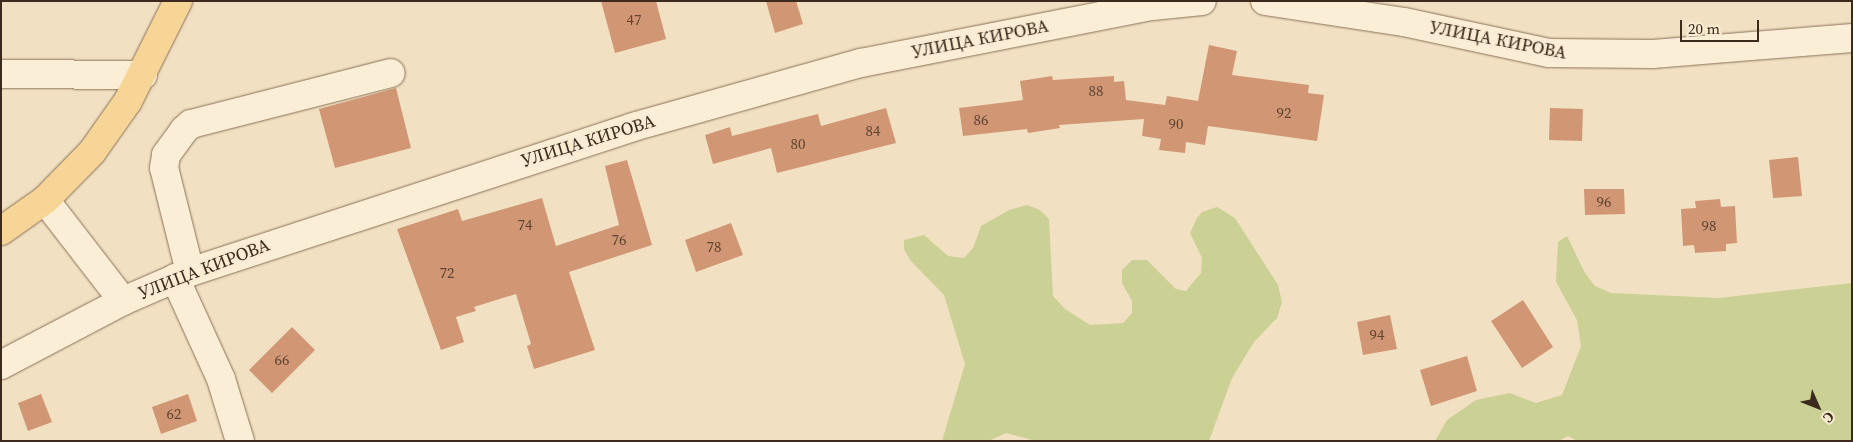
<!DOCTYPE html>
<meta charset="utf-8">
<style>
body{margin:0}
#map{position:relative;width:1853px;height:442px;overflow:hidden;background:#f1e1c2;font-family:"Source Serif 4",serif}
div>[style]{position:absolute}
[style*='--x']{left:calc(var(--x)*1px);top:calc(var(--y)*1px);width:calc(var(--w)*1px);rotate:calc(var(--a)*1deg)}
.green>*{inset:0;background:#cbd095}
.building>*{inset:0;background:#d19775}
.roads{filter:drop-shadow(0 0 1px #8c7158) drop-shadow(0 0 1px #8c7158)}
.minor>*{height:28px;margin:-14px;padding:0 14px;transform-origin:14px;border-radius:14px;background:#fbeed6}
.major>*{height:28px;margin:-14px;padding:0 14px;transform-origin:14px;border-radius:14px;background:#f6d597}
span{translate:-50% -50%;white-space:nowrap;text-align:center;line-height:1.15;-webkit-text-stroke:4px #f8ebd2;paint-order:stroke}
.number-label{font-size:15px;color:#604533}
.number-label span{-webkit-text-stroke-width:0}
.street-label{font-size:18px;color:#3b2a1d}
.frame{position:absolute;inset:0;border:2px solid #3b2a1d;pointer-events:none}
.north{position:absolute;left:1793px;top:382px;width:50px;height:50px;-webkit-text-stroke:4px #f8ebd2;paint-order:stroke;rotate:134deg;font-size:14px;font-weight:700;line-height:20px;text-align:center;color:#3b2a1d}
.north::after{content:'';display:block;margin:auto;width:18px;height:22px;background:#3b2a1d;clip-path:polygon(50% 0,100% 100%,50% 72%,0 100%)}
.scale{position:absolute;left:1680px;top:20px;width:79px;height:22px;box-sizing:border-box;border:2px solid #3b2a1d;border-top:0;padding-left:6px;font-size:15px;line-height:18px;white-space:nowrap;color:#3b2a1d;-webkit-text-stroke:4px #f8ebd2;paint-order:stroke}
</style>
<div id="map">
<div class="green">
<div style="clip-path:polygon(1027px 205px,1040px 210px,1049px 219px,1053px 296px,1065px 309px,1090px 325px,1123px 323px,1132px 313px,1132px 301px,1122px 283px,1122px 270px,1132px 260px,1147px 260px,1176px 289px,1186px 291px,1201px 273px,1202px 258px,1190px 233px,1197px 218px,1202px 212px,1217px 207px,1235px 218px,1278px 285px,1282px 302px,1277px 318px,1254px 342px,1232px 378px,1209px 441px,1036px 441px,1006px 433px,988px 441px,942px 441px,965px 364px,944px 295px,910px 260px,904px 249px,904px 240px,924px 235px,948px 256px,964px 258px,973px 248px,981px 226px,1009px 210px)"></div>
<div style="clip-path:polygon(1567px 236px,1585px 273px,1595px 286px,1611px 293px,1719px 298px,1852px 283px,1852px 441px,1577px 441px,1568px 436px,1558px 441px,1435px 441px,1447px 420px,1476px 400px,1510px 393px,1536px 403px,1562px 395px,1581px 346px,1577px 320px,1556px 282px,1558px 242px)"></div>
</div>
<div class="building">
<div style="clip-path:polygon(601px 1px,656px 1px,666px 39px,615px 53px)"></div>
<div style="clip-path:polygon(766px 1px,796px 1px,803px 24px,775px 33px)"></div>
<div style="clip-path:polygon(1209px 45px,1237px 51px,1232px 75px,1309px 85px,1308px 93px,1324px 95px,1317px 141px,1208px 126px,1205px 145px,1186px 142px,1185px 153px,1159px 150px,1161px 139px,1142px 136px,1144px 119px,1059px 125px,1060px 128px,1028px 133px,1027px 129px,963px 136px,959px 108px,1023px 100px,1020px 81px,1052px 76px,1053px 80px,1114px 76px,1114px 82px,1124px 81px,1126px 100px,1165px 105px,1167px 96px,1198px 101px)"></div>
<div style="clip-path:polygon(396px 88px,411px 148px,335px 168px,319px 109px)"></div>
<div style="clip-path:polygon(886px 108px,896px 143px,777px 173px,771px 148px,713px 164px,705px 135px,730px 127px,732px 136px,818px 114px,821px 126px)"></div>
<div style="clip-path:polygon(1550px 108px,1583px 109px,1582px 141px,1549px 140px)"></div>
<div style="clip-path:polygon(1798px 157px,1802px 196px,1773px 198px,1769px 160px)"></div>
<div style="clip-path:polygon(627px 160px,652px 245px,569px 272px,595px 350px,534px 369px,527px 346px,531px 344px,516px 294px,474px 307px,476px 311px,456px 317px,464px 342px,441px 350px,397px 229px,458px 209px,462px 221px,542px 198px,556px 246px,619px 225px,605px 166px)"></div>
<div style="clip-path:polygon(1584px 189px,1624px 189px,1625px 214px,1585px 215px)"></div>
<div style="clip-path:polygon(1720px 199px,1721px 207px,1735px 206px,1737px 243px,1726px 244px,1726px 251px,1695px 253px,1694px 245px,1683px 246px,1681px 209px,1696px 208px,1695px 201px)"></div>
<div style="clip-path:polygon(731px 223px,743px 255px,696px 272px,685px 240px)"></div>
<div style="clip-path:polygon(1523px 300px,1553px 347px,1522px 368px,1491px 321px)"></div>
<div style="clip-path:polygon(1390px 315px,1397px 349px,1363px 355px,1357px 322px)"></div>
<div style="clip-path:polygon(292px 327px,315px 350px,272px 393px,249px 370px)"></div>
<div style="clip-path:polygon(1467px 356px,1477px 391px,1431px 406px,1420px 370px)"></div>
<div style="clip-path:polygon(41px 394px,52px 422px,28px 431px,18px 403px)"></div>
<div style="clip-path:polygon(188px 394px,197px 421px,161px 434px,152px 407px)"></div>
</div>
<div class="roads">
<div class="minor">
<div style="--x:1265;--y:1;--w:141;--a:8.6"></div>
<div style="--x:1404;--y:22;--w:148;--a:12.1"></div>
<div style="--x:1549;--y:53;--w:104;--a:0.6"></div>
<div style="--x:1653;--y:54;--w:200;--a:-4.6"></div>
<div style="--x:1;--y:74;--w:142;--a:0.4"></div>
<div style="--x:45;--y:200;--w:128;--a:52.3"></div>
<div style="--x:190;--y:272;--w:107;--a:-104"></div>
<div style="--x:164;--y:168;--w:13;--a:-81"></div>
<div style="--x:166;--y:155;--w:31;--a:-54"></div>
<div style="--x:184;--y:130;--w:9;--a:-41"></div>
<div style="--x:191;--y:124;--w:206;--a:-14.3"></div>
<div style="--x:175;--y:278;--w:111;--a:65.5"></div>
<div style="--x:221;--y:379;--w:65;--a:73"></div>
<div style="--x:1;--y:365;--w:138;--a:-27.7"></div>
<div style="--x:123;--y:301;--w:73;--a:-23.4"></div>
<div style="--x:190;--y:272;--w:466;--a:-18.1"></div>
<div style="--x:633;--y:127;--w:237;--a:-15.7"></div>
<div style="--x:861;--y:63;--w:297;--a:-11.1"></div>
<div style="--x:1152;--y:6;--w:50;--a:-5.7"></div>
</div>
<div class="major">
<div style="--x:1;--y:231;--w:54;--a:-35.2"></div>
<div style="--x:45;--y:200;--w:67;--a:-45.6"></div>
<div style="--x:92;--y:152;--w:62;--a:-54.8"></div>
<div style="--x:128;--y:101;--w:112;--a:-63.4"></div>
</div>
</div>
<div class="number-label">
<span style="left:634px;top:20px">47</span>
<span style="left:1096px;top:91px">88</span>
<span style="left:1284px;top:113px">92</span>
<span style="left:981px;top:120px">86</span>
<span style="left:1176px;top:124px">90</span>
<span style="left:873px;top:131px">84</span>
<span style="left:798px;top:144px">80</span>
<span style="left:1604px;top:202px">96</span>
<span style="left:525px;top:225px">74</span>
<span style="left:1709px;top:226px">98</span>
<span style="left:619px;top:240px">76</span>
<span style="left:714px;top:247px">78</span>
<span style="left:447px;top:273px">72</span>
<span style="left:1377px;top:335px">94</span>
<span style="left:282px;top:360px">66</span>
<span style="left:174px;top:414px">62</span>
</div>
<div class="street-label">
<span style="left:980px;top:39px;rotate:-11deg">УЛИЦА КИРОВА</span>
<span style="left:1498px;top:40px;rotate:11deg">УЛИЦА КИРОВА</span>
<span style="left:588px;top:141px;rotate:-17deg">УЛИЦА КИРОВА</span>
<span style="left:204px;top:269px;rotate:-21deg">УЛИЦА КИРОВА</span>
</div>
<div class="frame"></div>
<div class="north">С</div>
<div class="scale">20 m</div>
</div>
